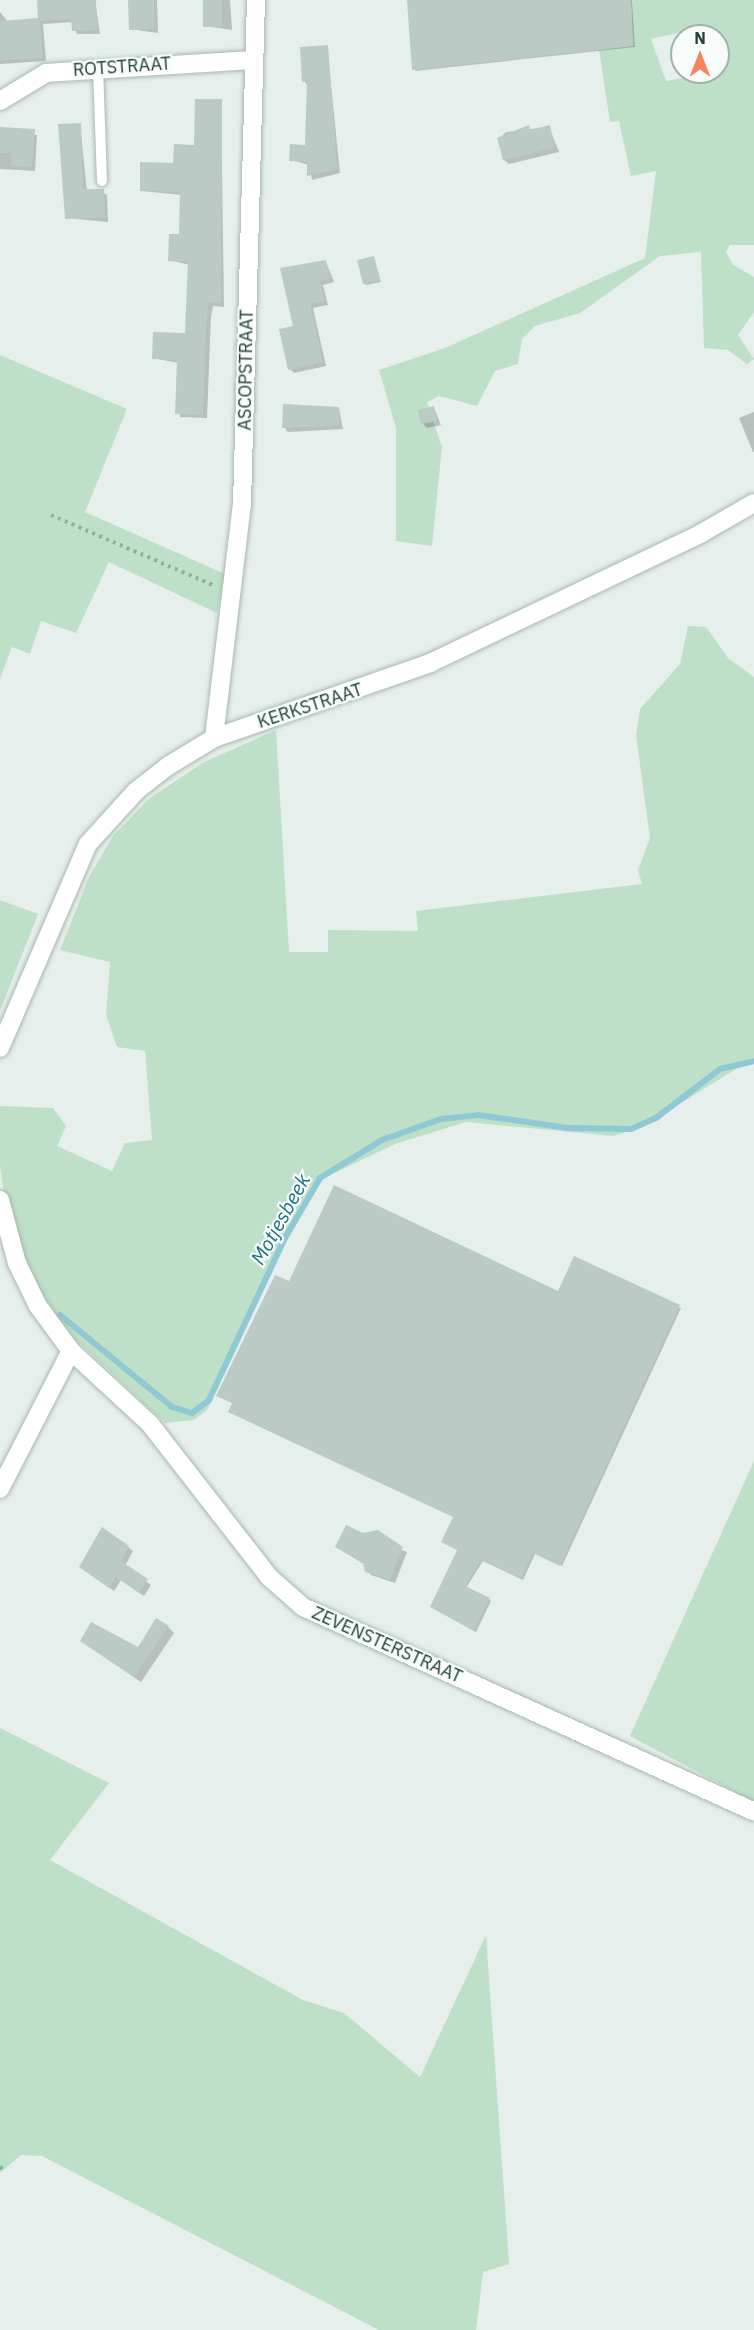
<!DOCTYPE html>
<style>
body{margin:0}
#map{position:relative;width:754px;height:2330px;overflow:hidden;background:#e6efeb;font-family:"IBM Plex Sans",sans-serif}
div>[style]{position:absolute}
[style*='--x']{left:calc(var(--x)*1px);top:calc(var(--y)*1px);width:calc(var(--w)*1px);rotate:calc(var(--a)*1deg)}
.green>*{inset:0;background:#bfe0c8}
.shadow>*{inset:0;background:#0003}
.stream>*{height:6px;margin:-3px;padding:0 3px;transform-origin:3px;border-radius:3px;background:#8ec9d4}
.building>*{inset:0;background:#bbcac4}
.path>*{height:4px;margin-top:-2px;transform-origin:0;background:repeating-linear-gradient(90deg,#86b3a5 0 3px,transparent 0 7.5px)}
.roads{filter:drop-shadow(0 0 2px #a8b8b2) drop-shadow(0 0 2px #a8b8b2)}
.service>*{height:10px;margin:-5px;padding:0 5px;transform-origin:5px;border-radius:5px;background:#fff}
.minor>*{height:18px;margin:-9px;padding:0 9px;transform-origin:9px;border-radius:9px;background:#fff}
span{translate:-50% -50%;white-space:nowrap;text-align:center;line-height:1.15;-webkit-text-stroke:4.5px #f7fbf9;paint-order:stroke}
.street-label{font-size:18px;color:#24423a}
.water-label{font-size:20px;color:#1c6f80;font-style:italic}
.north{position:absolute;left:670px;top:24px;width:60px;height:60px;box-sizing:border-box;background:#f7fbf9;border:2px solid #a3b1ad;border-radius:50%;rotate:0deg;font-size:16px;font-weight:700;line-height:24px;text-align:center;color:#24423a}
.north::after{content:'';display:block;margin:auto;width:21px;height:27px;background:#f4845f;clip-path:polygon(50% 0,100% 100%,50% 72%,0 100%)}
</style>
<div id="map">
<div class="green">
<div style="clip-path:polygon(evenodd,631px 0,754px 0,754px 245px,730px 245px,726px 252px,733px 265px,754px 277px,754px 312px,738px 335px,754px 359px,747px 364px,728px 350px,704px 348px,701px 252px,660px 256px,580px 313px,535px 326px,522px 339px,518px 364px,495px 371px,477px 406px,439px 396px,427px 402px,442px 447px,432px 546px,396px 541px,396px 428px,379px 370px,445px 348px,645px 258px,656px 171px,631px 176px,619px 121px,610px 122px,599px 50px,633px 46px,631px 0,705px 27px,708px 36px,718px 36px,718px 72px,666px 81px,651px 39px,705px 27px)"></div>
<div style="clip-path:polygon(0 355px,127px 409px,85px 512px,225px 574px,217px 613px,109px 562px,76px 633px,41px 621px,30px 654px,12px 647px,0 679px)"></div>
<div style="clip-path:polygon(688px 626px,706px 627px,728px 658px,754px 677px,754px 1058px,642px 1127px,613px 1136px,466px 1122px,395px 1144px,322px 1179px,297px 1219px,207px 1410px,194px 1420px,165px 1423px,73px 1337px,35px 1289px,10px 1230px,0 1167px,0 1106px,53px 1108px,66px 1126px,57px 1146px,112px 1171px,125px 1143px,152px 1140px,145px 1051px,117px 1047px,106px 1015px,110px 962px,60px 950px,89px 877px,113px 836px,150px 798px,204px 762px,276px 730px,289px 952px,328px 952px,328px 930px,418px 931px,416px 911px,642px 884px,638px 870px,650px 838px,636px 735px,640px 709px,680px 664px)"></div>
<div style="clip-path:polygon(0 900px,38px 914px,0 1011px)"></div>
<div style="clip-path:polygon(754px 1461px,754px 1802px,630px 1736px)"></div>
<div style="clip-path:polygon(0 1728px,109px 1783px,50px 1860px,303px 2000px,344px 2013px,420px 2077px,486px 1935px,509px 2264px,483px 2272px,476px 2330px,379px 2330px,42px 2156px,21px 2155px,0 2173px)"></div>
</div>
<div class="shadow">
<div style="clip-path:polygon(95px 0,100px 34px,77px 34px,73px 22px,43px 24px,46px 61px,0 64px,0 12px,8px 22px,40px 19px)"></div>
<div style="clip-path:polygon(129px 0,157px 0,158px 33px,130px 29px)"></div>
<div style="clip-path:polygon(204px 0,230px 0,232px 30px,204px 26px)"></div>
<div style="clip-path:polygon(409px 0,632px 0,635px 47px,415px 71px)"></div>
<div style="clip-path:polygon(327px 46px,340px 173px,312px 180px,309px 165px,291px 160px,307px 147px,308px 86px,304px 81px)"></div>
<div style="clip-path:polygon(221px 101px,224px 307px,213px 306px,211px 317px,207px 418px,180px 417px,178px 363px,153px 358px,187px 335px,190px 265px,169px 260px,180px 236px,181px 195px,142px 191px,195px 147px)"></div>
<div style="clip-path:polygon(80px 124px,87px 191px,107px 194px,108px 222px,66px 218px)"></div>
<div style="clip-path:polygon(549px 127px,559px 152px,509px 164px,504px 160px,499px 139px,506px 132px)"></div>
<div style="clip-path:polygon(0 129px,37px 135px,35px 171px,0 169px)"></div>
<div style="clip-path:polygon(374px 258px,381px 282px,366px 285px,364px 283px)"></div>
<div style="clip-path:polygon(326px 262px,334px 282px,323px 285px,328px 305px,313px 308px,326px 366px,294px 373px,290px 369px,295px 327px)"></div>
<div style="clip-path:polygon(434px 408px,441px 425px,427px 428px,423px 424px)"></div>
<div style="clip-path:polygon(339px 409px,343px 429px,288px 432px,284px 427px)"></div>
<div style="clip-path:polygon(754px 412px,754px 452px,753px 452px,739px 418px)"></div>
<div style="clip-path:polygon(289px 1283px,559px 1293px,681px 1308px,562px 1566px,535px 1554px,523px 1580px,483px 1561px,466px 1588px,491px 1601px,476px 1632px,432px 1607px,458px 1550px,454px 1517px)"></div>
<div style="clip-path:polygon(363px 1535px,407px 1552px,395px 1583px,371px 1575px,365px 1565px,337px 1547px)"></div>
<div style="clip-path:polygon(128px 1547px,133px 1551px,125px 1566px,151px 1585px,144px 1596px,121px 1580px,114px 1591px,81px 1567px)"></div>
<div style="clip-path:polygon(168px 1627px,174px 1633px,141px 1682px,81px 1641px,138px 1649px)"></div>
</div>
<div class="stream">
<div style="--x:60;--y:1315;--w:145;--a:39.4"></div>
<div style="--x:172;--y:1407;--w:21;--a:17"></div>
<div style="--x:192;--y:1413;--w:21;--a:-37"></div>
<div style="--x:209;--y:1400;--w:179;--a:-64.9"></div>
<div style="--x:285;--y:1238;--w:69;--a:-59.7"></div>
<div style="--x:320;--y:1178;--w:73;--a:-31.5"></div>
<div style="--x:382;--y:1140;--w:63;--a:-19.6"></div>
<div style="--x:441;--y:1119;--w:37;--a:-6"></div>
<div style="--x:478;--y:1115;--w:91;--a:8.2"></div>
<div style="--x:568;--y:1128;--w:63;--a:0.9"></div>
<div style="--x:631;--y:1129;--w:27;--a:-24"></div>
<div style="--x:656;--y:1118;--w:81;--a:-37.4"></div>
<div style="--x:720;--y:1069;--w:35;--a:-13"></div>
</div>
<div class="building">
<div style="clip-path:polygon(37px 0,96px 0,97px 30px,72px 31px,71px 19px,40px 21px,43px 58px,0 60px,0 21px,38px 18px)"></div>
<div style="clip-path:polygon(128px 0,154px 0,154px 29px,129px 30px)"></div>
<div style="clip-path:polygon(203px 0,222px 0,222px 27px,203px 27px)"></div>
<div style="clip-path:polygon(407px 0,631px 0,633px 46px,412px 70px)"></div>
<div style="clip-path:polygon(328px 45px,337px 169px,307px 176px,307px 162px,289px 161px,290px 144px,305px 145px,307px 81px,302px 82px,300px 47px)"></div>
<div style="clip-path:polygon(195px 99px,222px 99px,221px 303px,209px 302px,207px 312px,203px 415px,175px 414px,177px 360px,152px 359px,153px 332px,185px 333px,188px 262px,168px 261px,169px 234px,179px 234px,180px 192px,140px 191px,140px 162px,173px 163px,174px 144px,194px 145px)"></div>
<div style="clip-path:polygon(81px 123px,83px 189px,104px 189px,105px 218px,65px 219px,58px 124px)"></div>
<div style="clip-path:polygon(529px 125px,530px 130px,550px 125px,555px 148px,503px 160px,497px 138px)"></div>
<div style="clip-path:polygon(0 127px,35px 129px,32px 167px,10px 166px,11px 153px,0 153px)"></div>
<div style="clip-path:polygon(374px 256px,380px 280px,363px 284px,357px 260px)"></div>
<div style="clip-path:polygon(326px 260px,330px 278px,320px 281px,325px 301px,310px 304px,323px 362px,288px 370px,279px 329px,293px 326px,280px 268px)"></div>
<div style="clip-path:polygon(283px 404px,339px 407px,339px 425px,282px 428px)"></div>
<div style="clip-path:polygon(434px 406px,437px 421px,421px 424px,418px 410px)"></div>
<div style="clip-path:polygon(334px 1185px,558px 1291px,574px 1256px,680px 1305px,560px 1566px,533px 1553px,521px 1579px,481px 1560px,465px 1586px,490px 1598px,474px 1631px,430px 1607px,457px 1550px,441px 1542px,453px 1517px,228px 1412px,232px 1403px,216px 1396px,275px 1275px,289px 1281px)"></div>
<div style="clip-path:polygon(346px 1525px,363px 1533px,378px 1530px,403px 1547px,390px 1580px,365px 1572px,363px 1563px,335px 1547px)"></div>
<div style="clip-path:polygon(102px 1527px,129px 1546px,121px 1561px,148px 1579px,139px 1593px,116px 1577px,109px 1588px,79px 1567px)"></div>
<div style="clip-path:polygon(156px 1618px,169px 1626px,134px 1677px,80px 1641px,91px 1622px,138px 1647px)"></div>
</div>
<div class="path">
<div style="--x:51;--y:515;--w:179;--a:23.4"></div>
<div style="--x:0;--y:2167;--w:4;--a:34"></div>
</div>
<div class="roads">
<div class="service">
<div style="--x:98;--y:67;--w:114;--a:88"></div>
</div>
<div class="minor">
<div style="--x:0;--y:101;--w:54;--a:-31.3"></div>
<div style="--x:46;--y:73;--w:206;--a:-3.6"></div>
<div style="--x:214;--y:738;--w:236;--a:-83.2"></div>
<div style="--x:242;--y:504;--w:504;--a:-88.41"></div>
<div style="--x:0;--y:1048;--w:222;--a:-66.7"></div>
<div style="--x:88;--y:844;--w:72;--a:-47.8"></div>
<div style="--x:136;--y:791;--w:41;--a:-38"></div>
<div style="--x:168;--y:766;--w:54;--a:-31.3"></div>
<div style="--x:214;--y:738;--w:229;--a:-19.1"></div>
<div style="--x:430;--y:663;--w:299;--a:-25.5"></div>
<div style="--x:700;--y:534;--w:62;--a:-29.9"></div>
<div style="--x:0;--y:1200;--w:65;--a:74.9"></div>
<div style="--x:17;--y:1263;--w:48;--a:64"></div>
<div style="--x:38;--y:1306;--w:56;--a:53.7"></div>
<div style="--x:71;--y:1351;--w:108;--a:42.7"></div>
<div style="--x:150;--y:1424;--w:194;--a:52.1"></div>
<div style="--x:269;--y:1577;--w:45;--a:41.4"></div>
<div style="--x:303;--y:1607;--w:495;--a:24.4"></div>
<div style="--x:0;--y:1489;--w:155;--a:-62.8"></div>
</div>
</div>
<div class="street-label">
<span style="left:122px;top:67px;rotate:-4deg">ROTSTRAAT</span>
<span style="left:246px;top:370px;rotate:-89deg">ASCOPSTRAAT</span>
<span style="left:310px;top:706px;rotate:-18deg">KERKSTRAAT</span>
<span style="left:387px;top:1645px;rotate:24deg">ZEVENSTERSTRAAT</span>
</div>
<div class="water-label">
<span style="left:280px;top:1219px;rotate:-61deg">Motjesbeek</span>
</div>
<div class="north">N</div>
</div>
